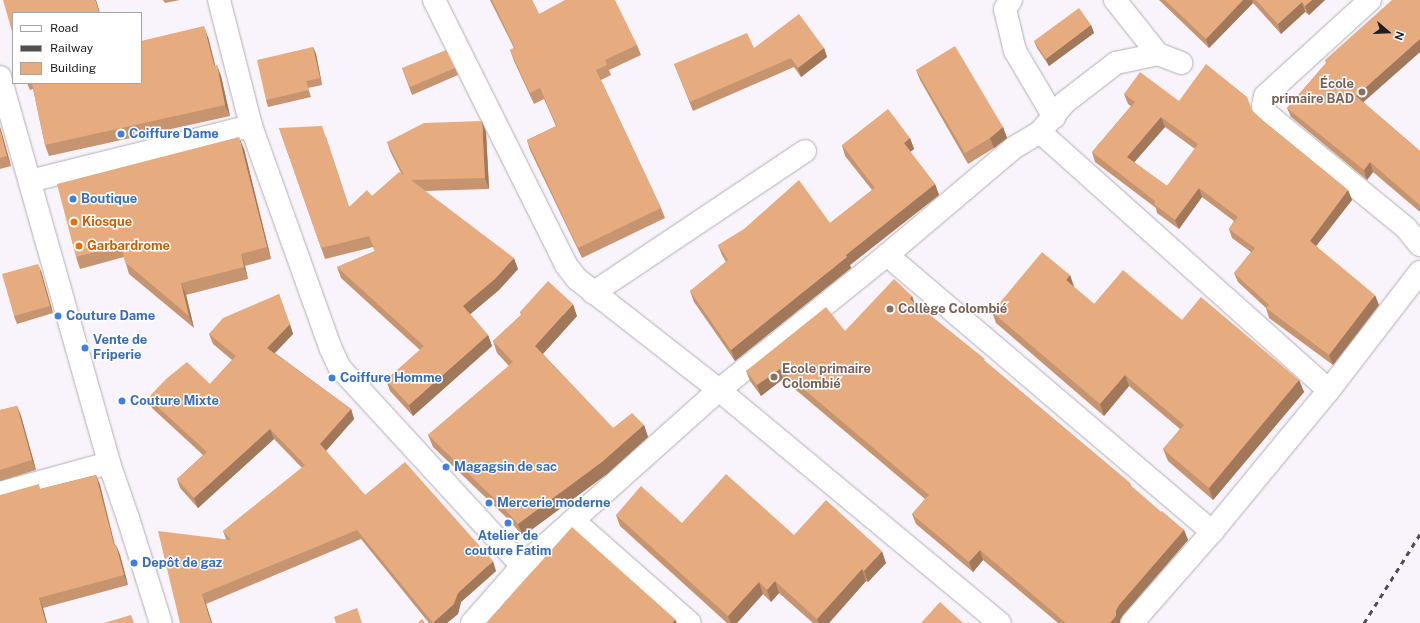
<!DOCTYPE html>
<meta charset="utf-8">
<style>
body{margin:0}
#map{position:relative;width:1420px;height:623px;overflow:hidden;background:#f9f4fc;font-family:"Public Sans",sans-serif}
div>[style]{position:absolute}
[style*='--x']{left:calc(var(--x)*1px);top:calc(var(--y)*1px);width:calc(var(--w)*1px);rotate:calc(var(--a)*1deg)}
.roads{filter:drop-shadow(0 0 1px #b2aeb5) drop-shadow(0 0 1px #b2aeb5)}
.minor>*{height:22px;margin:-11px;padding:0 11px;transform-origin:11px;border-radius:11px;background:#fff}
.rail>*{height:3px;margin-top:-1.5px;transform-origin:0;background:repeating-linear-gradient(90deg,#514f53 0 5px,transparent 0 10px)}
.wall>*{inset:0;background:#c6946e}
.shaded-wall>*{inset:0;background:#a1785a}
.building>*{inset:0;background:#e6ac80}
.dots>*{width:11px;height:11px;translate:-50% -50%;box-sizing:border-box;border:2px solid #fff;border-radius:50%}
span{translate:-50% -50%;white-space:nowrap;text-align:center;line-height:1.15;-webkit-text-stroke:3px #fff;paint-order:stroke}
.education-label{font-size:13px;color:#785e54;font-weight:700}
.right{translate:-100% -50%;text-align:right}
.left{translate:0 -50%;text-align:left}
.shop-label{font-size:13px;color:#366cbe;font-weight:700}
.food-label{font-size:13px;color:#c56008;font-weight:700}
.legend{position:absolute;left:12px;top:12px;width:130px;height:72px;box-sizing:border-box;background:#fff;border:1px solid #a5a5a6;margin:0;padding:5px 7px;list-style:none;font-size:12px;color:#1f1d20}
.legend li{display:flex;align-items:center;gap:8px;height:20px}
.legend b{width:20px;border:1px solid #a5a5a6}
.north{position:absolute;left:1368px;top:12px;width:40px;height:40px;-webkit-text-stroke:3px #fff;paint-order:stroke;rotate:109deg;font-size:11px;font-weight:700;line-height:16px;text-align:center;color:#1f1d20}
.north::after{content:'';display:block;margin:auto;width:14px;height:18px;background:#1f1d20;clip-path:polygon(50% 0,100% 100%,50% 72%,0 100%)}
</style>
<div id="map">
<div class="roads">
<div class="minor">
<div style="--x:219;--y:0;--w:130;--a:75.7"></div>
<div style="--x:251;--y:126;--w:235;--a:70.3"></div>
<div style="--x:330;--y:347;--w:23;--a:65"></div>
<div style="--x:340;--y:368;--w:269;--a:47.4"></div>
<div style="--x:434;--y:0;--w:296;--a:63.5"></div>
<div style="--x:566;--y:265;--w:18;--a:52"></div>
<div style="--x:577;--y:279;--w:180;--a:38"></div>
<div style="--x:719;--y:390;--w:365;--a:39.7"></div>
<div style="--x:1011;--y:0;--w:11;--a:124"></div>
<div style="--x:1005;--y:9;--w:43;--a:76.6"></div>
<div style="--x:1015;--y:51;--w:77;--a:59.4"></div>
<div style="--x:1115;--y:0;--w:69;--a:51.5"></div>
<div style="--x:1370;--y:0;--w:142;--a:137.6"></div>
<div style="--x:1265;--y:96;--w:10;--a:101"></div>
<div style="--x:1263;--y:106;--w:5;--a:79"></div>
<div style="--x:1264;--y:111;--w:12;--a:42"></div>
<div style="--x:1273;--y:119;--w:172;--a:39.3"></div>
<div style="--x:1406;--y:228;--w:22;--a:51"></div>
<div style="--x:0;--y:77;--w:401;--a:74.2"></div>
<div style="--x:109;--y:463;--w:58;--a:70.9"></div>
<div style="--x:128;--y:518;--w:110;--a:72.6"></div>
<div style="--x:1040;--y:132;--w:38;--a:-50"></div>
<div style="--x:1064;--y:103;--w:66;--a:-37.6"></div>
<div style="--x:1116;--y:63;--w:43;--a:-12.1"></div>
<div style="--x:1158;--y:54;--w:25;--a:21"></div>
<div style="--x:30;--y:181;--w:228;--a:-14"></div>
<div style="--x:887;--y:255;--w:427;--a:40.4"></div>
<div style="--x:593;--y:293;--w:255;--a:-33.8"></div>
<div style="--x:0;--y:493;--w:113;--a:-15.4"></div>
<div style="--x:574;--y:521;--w:154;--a:41.3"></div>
<div style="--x:472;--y:623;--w:76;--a:-48.7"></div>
<div style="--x:522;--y:566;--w:264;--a:-41.8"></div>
<div style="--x:719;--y:390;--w:216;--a:-38.8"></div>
<div style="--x:887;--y:255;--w:167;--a:-40.2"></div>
<div style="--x:1015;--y:147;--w:29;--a:-31"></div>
<div style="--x:1040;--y:132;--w:387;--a:41.8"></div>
<div style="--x:1132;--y:623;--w:121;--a:-48.7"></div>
<div style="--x:1212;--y:532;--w:184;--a:-50.5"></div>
<div style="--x:1329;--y:390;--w:149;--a:-52.4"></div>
</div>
</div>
<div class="rail">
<div style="--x:1364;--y:623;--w:105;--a:-57.8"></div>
</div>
<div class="wall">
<div style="clip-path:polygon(163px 0,180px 0,165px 3px)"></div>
<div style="clip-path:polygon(490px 0,532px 0,539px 14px,637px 45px,641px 55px,609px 70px,611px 75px,601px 80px,661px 208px,665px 218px,582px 258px,530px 150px,527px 140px,556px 126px,544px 99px,534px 104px,514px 61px,510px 50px,514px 48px)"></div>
<div style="clip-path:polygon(1159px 0,1325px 0,1309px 15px,1305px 12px,1281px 34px,1253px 3px,1209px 48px)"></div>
<div style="clip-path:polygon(1420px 0,1420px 52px,1363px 102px,1420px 151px,1420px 212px,1373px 172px,1367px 180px,1291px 117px,1287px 108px,1326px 63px,1325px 60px)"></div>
<div style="clip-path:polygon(1091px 25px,1094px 33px,1049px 66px,1037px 48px,1034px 41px)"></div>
<div style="clip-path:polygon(208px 37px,215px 65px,221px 76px,230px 116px,49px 156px,45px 145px,33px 89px,30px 90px,27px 83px,141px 83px)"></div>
<div style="clip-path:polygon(313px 47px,316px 54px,322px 85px,308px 88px,311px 97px,268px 107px,266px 100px)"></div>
<div style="clip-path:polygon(754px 48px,824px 48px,827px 57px,801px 77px,794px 67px,693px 111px,674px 64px)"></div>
<div style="clip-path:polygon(402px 68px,455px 68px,458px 75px,412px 95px)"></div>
<div style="clip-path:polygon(916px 70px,1003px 127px,1007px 138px,994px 148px,968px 164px,920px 80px)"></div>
<div style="clip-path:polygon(evenodd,1124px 94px,1252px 111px,1261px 119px,1348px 190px,1352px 200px,1316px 246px,1379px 305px,1333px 365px,1269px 318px,1266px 308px,1238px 282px,1234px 273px,1251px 252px,1232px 238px,1229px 229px,1234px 221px,1202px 197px,1179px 229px,1157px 213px,1156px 208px,1095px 162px,1092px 152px,1131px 106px,1128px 104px,1124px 94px,1165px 127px,1195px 149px,1167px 186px,1134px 162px,1165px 127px)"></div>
<div style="clip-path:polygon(0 127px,11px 166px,0 169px)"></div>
<div style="clip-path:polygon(279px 128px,326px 137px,349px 207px,372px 196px,401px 173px,391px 153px,387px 142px,486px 132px,489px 189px,425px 191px,518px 269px,499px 290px,470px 314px,488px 335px,492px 346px,413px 416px,390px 391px,386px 380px,420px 350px,341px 278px,337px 267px,375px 251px,373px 247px,325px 259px)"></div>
<div style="clip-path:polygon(910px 138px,914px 149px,910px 152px,935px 184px,939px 195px,850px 265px,851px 268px,735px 361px,694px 302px,690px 291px,726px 262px,722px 255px,718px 245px,830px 223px,872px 190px,845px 156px,842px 145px)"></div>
<div style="clip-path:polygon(244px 149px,271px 259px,245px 266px,248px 279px,186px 295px,194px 328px,129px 274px,124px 257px,80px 269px,76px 257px)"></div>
<div style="clip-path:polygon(41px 271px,53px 313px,17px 324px,14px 316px)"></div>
<div style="clip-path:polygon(1070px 275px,1074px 287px,1094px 304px,1182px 320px,1299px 380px,1304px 392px,1213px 500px,1168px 461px,1163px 449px,1180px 429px,1129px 386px,1104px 416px,996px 323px,992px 312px)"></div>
<div style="clip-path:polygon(279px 294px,293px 334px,275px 353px,351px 409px,354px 419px,326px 451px,365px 495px,496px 571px,461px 602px,458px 614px,447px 623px,429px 623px,361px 539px,206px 604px,212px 623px,180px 623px,226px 539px,223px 531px,302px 468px,274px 439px,198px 508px,180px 488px,177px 479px,203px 455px,152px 408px,148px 398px,210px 384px,232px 360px,213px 344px,209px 334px)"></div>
<div style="clip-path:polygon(912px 296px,914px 303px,987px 363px,1130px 483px,1131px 486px,1161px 512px,1184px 530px,1188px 540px,1123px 615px,1120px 620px,1120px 623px,1058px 623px,983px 560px,973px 572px,916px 524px,912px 514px,925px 499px,783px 379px,761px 396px,750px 381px,746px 371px,845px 331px)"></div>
<div style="clip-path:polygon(520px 312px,577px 316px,543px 354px,613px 428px,644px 425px,648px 437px,607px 474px,523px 536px,507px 518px,433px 447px,428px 435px,509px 366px,497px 353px,493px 341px,521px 315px)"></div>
<div style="clip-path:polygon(17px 406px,21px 416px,36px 470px,0 481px,0 410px)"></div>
<div style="clip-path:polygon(96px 475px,100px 485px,115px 545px,116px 545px,120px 555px,128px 585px,43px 608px,47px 623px,0 623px,40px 489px)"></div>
<div style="clip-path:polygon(616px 515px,682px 523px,794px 535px,886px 563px,868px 582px,866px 581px,829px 623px,813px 623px,779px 593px,771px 602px,763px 594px,737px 623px,727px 623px,620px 526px)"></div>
</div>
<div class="shaded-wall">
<div style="clip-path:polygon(95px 0,96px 0,100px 13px,99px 13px)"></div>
<div style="clip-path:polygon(1243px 0,1252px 0,1253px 3px,1209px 48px,1206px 39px)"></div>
<div style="clip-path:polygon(1312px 0,1325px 0,1309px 15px,1305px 6px)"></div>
<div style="clip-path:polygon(1302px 2px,1305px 12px,1281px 34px,1278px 24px)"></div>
<div style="clip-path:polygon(1091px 25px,1094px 33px,1049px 66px,1046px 59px)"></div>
<div style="clip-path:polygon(204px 26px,208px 37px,218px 77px,214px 65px)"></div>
<div style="clip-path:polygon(1420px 39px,1420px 52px,1359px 106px,1356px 96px)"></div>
<div style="clip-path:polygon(313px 47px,316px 54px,322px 85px,320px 78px)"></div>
<div style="clip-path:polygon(824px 48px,827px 57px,801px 77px,798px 68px)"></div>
<div style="clip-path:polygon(217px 65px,221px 76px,230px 116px,225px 105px)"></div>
<div style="clip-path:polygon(1161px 117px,1165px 127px,1131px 166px,1127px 157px)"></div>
<div style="clip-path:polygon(482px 121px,486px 132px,489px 189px,485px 178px)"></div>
<div style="clip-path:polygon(0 127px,11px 166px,7px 156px,0 130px)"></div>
<div style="clip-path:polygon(1003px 127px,1007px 138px,994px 148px,990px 138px)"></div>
<div style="clip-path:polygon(239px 137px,244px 149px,271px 259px,267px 247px)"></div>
<div style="clip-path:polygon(910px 138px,914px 149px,907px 154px,904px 143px)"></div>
<div style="clip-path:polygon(1370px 162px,1373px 172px,1367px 180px,1364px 170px)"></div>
<div style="clip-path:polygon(935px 184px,939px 195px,850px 265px,851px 268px,735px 361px,731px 350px,846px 255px)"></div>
<div style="clip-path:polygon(1199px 188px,1202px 197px,1179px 229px,1175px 220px)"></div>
<div style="clip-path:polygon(1348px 190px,1352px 200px,1313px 250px,1310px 241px)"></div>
<div style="clip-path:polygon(241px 254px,245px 266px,248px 279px,244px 267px)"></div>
<div style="clip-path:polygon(514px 258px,518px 269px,499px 290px,467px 317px,463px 306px)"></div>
<div style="clip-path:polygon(38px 264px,41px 271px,53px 313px,50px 306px)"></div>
<div style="clip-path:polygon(1070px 275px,1074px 287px,1066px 280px)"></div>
<div style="clip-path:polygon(181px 283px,186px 295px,194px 328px,189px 316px)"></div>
<div style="clip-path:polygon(1375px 295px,1379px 305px,1333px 365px,1329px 355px)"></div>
<div style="clip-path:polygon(912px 296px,916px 307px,910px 299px)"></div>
<div style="clip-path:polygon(573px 304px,577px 316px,539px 358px,535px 346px)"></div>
<div style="clip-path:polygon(290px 324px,293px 334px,271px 357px,267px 348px)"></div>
<div style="clip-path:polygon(488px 335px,492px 346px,413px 416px,409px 405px)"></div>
<div style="clip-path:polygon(780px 369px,783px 379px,761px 396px,757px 385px)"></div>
<div style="clip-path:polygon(1125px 375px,1129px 386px,1104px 416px,1100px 404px)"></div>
<div style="clip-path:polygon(1299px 380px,1304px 392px,1213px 500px,1209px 488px)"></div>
<div style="clip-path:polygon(17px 406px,21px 416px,36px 470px,32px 460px)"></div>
<div style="clip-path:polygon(351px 409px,354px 419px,323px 454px,320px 444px)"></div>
<div style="clip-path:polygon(644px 425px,648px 437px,607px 474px,523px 536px,518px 524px)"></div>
<div style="clip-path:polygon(270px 429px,274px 439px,198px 508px,194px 498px)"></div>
<div style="clip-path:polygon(96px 475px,100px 485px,117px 556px,114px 545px)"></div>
<div style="clip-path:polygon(1184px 530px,1188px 540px,1123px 615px,1120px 620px,1120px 623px,1110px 623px,1119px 605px)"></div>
<div style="clip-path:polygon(116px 545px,120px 555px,128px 585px,124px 575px)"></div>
<div style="clip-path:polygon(980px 550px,983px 560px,973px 572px,969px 562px)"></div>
<div style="clip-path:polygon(882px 551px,886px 563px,868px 582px,864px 571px)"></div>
<div style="clip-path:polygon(493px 561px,496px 571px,461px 602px,458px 614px,447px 623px,433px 623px,458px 593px)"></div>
<div style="clip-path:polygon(862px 569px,866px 581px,829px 623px,819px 623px,817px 619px)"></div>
<div style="clip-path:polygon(775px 581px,779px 593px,771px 602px,767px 590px)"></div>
<div style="clip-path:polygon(759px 582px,763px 594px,737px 623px,731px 623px,728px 616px)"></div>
<div style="clip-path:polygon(202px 594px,206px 604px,212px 623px,211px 623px)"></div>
<div style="clip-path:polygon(39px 598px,43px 608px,47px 623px,46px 623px)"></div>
<div style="clip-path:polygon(675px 619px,677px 623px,672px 623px)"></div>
</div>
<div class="building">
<div style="clip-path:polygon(3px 0,95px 0,99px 13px,13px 13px,13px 35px)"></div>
<div style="clip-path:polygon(492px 0,532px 0,539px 14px,565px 0,615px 0,637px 45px,605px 60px,607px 65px,596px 70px,661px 208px,578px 248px,527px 140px,557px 126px,540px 88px,530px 93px,510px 50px,515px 48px)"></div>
<div style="clip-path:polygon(1165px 0,1243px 0,1206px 39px)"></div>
<div style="clip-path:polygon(1256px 0,1312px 0,1305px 6px,1302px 2px,1278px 24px)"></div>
<div style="clip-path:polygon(1392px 0,1420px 0,1420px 39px,1356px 96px,1420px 151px,1420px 205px,1370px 162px,1364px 170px,1287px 108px,1327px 62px,1325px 60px)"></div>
<div style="clip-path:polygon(1079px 8px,1091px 25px,1046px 59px,1034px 41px)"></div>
<div style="clip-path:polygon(799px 14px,824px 48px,798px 68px,791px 58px,690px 102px,674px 64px,747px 33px,754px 48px)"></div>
<div style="clip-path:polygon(204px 26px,214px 65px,217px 65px,225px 105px,45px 145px,32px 83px,141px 83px,141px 41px)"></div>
<div style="clip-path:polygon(955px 46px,1003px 127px,990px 138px,965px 153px,916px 70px)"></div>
<div style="clip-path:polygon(313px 47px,320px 78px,306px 81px,309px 90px,266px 100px,257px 60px)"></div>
<div style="clip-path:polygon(446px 50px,455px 68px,410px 87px,402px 68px)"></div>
<div style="clip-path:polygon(evenodd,1206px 64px,1247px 97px,1252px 110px,1261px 119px,1348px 190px,1310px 241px,1375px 295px,1329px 355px,1266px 308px,1269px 305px,1234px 273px,1255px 248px,1229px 229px,1238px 217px,1199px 188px,1175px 220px,1154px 204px,1155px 201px,1092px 152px,1135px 102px,1124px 94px,1140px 72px,1179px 101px,1206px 64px,1161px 117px,1198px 144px,1167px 186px,1127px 157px,1161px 117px)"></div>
<div style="clip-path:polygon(888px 109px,910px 138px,904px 143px,935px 184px,846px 255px,847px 257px,731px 350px,690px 291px,728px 260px,718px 245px,744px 229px,799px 180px,830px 223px,875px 188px,842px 145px)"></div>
<div style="clip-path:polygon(482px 121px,485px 178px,411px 180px,514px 258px,495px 279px,463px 306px,488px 335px,409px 405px,386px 380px,424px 346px,337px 267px,375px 251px,369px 236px,321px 248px,279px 128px,322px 126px,349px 207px,367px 190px,372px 196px,399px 172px,404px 175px,387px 142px,424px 123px)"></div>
<div style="clip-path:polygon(0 130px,7px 156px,0 158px)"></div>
<div style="clip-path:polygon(239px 137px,267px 247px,241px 254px,244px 267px,181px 283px,189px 316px,125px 262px,121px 245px,76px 257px,57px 184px)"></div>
<div style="clip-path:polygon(1042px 252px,1070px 275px,1066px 280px,1094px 304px,1123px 270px,1182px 320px,1201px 297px,1299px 380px,1209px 488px,1163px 449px,1184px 425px,1125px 375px,1100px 404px,992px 312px)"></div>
<div style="clip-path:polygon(38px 264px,50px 306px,14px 316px,2px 274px)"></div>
<div style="clip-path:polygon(894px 279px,912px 296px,910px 299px,985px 359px,984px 360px,1130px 483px,1129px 484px,1161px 512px,1162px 511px,1184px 530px,1119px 605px,1116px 610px,1116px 616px,1110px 623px,1066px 623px,980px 550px,969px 562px,912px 514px,929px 495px,780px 369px,757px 385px,746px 371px,826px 307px,845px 331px)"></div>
<div style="clip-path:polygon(548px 281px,573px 304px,535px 346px,613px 428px,632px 413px,644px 425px,602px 462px,518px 524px,502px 506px,428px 435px,513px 362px,493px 341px,522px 314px,520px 312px)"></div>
<div style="clip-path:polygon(279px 294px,290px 324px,267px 348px,351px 409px,320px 444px,365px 495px,405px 462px,493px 561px,458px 593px,454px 604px,433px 623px,357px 530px,202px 594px,211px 623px,180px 623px,158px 531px,231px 540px,223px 531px,305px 465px,270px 429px,194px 498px,177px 479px,207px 452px,148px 398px,166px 379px,187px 362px,210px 384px,236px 356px,209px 334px,223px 318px)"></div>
<div style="clip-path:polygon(17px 406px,32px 460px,0 470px,0 410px)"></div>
<div style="clip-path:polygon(726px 474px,794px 535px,826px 500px,882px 551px,864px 571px,862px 569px,817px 619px,775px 581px,767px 590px,759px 582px,728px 616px,616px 515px,641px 486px,682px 523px)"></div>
<div style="clip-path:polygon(96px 475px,114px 545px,116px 545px,124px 575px,39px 598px,46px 623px,0 623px,0 495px,39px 484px,40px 489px)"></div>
<div style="clip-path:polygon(572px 527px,675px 619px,672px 623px,486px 623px)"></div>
<div style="clip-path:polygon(940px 602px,963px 623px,921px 623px)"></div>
<div style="clip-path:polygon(357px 608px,362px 623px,336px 623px,334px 617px)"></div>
<div style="clip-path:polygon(131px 615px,134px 623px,104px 623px)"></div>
<div style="clip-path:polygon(422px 619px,425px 623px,418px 623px)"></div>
</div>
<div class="dots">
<div style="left:1362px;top:92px;background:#8d6e63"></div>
<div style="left:121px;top:134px;background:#3f7fe0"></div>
<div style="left:73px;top:199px;background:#3f7fe0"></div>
<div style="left:74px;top:222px;background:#e8710a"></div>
<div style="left:79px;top:246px;background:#e8710a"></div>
<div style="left:890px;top:309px;background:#8d6e63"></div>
<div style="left:58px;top:316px;background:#3f7fe0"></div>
<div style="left:85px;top:348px;background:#3f7fe0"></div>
<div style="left:774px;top:377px;background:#8d6e63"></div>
<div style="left:332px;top:378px;background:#3f7fe0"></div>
<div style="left:122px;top:401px;background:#3f7fe0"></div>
<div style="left:446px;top:467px;background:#3f7fe0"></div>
<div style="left:489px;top:503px;background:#3f7fe0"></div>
<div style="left:508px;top:523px;background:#3f7fe0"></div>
<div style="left:134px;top:563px;background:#3f7fe0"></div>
</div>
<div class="education-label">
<span class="right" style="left:1354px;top:92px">École<br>primaire BAD</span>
<span class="left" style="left:898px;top:309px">Collège Colombié</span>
<span class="left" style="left:782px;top:377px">Ecole primaire<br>Colombié</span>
</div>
<div class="shop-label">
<span class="left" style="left:129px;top:134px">Coiffure Dame</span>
<span class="left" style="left:81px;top:199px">Boutique</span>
<span class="left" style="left:66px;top:316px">Couture Dame</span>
<span class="left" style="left:93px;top:348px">Vente de<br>Friperie</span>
<span class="left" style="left:340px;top:378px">Coiffure Homme</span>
<span class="left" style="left:130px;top:401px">Couture Mixte</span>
<span class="left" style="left:454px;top:467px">Magagsin de sac</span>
<span class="left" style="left:497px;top:503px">Mercerie moderne</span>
<span style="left:508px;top:544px">Atelier de<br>couture Fatim</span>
<span class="left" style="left:142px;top:563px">Depôt de gaz</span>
</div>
<div class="food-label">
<span class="left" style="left:82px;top:222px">Kiosque</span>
<span class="left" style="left:87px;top:246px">Garbardrome</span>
</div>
<ul class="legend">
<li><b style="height:5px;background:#fff"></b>Road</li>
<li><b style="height:5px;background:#514f53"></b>Railway</li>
<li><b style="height:11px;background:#e6ac80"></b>Building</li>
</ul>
<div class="north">N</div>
</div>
